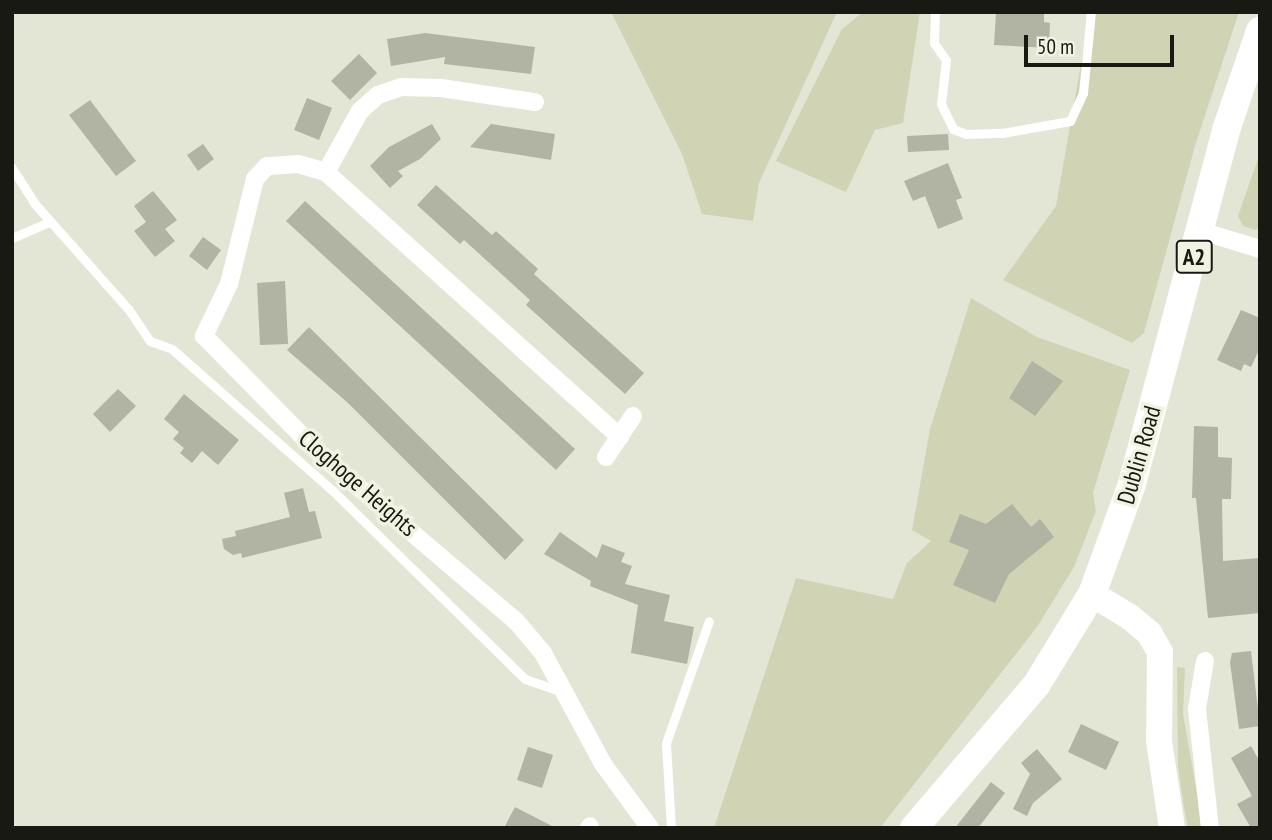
<!DOCTYPE html>
<style>
body{margin:0}
#map{position:relative;width:1272px;height:840px;overflow:hidden;background:#e3e6d5;font-family:"PT Sans Narrow",sans-serif}
div>[style]{position:absolute}
[style*='--x']{left:calc(var(--x)*1px);top:calc(var(--y)*1px);width:calc(var(--w)*1px);rotate:calc(var(--a)*1deg)}
.green>*{inset:0;background:#d0d4b5}
.building>*{inset:0;background:#b1b3a3}
.lane>*{height:9px;margin:-4.5px;padding:0 4.5px;transform-origin:4.5px;border-radius:4.5px;background:#fff}
.street>*{height:18px;margin:-9px;padding:0 9px;transform-origin:9px;border-radius:9px;background:#fff}
.secondary>*{height:26px;margin:-13px;padding:0 13px;transform-origin:13px;border-radius:13px;background:#fff}
.primary>*{height:28px;margin:-14px;padding:0 14px;transform-origin:14px;border-radius:14px;background:#fff}
span{translate:-50% -50%;white-space:nowrap;text-align:center;line-height:1.15;-webkit-text-stroke:7px #f1f3e2;paint-order:stroke}
.shield-label span{padding:2px 5px;background:#f1f3e2;border:2px solid;border-radius:5px;-webkit-text-stroke-width:0}
.shield-label{font-size:23px;color:#181913;font-weight:700}
.street-label{font-size:24px;color:#181913}
.frame{position:absolute;inset:0;border:14px solid #181913;pointer-events:none}
.scale{position:absolute;left:1024px;top:35px;width:150px;height:32px;box-sizing:border-box;border:4px solid #181913;border-top:0;padding-left:9px;font-size:21px;line-height:24px;white-space:nowrap;color:#181913;-webkit-text-stroke:5px #f1f3e2;paint-order:stroke}
</style>
<div id="map">
<div class="green">
<div style="clip-path:polygon(611px 12px,837px 12px,759px 183px,753px 221px,702px 214px,682px 154px)"></div>
<div style="clip-path:polygon(863px 12px,920px 12px,903px 123px,875px 130px,846px 192px,776px 161px,842px 29px)"></div>
<div style="clip-path:polygon(1090px 12px,1239px 12px,1195px 146px,1144px 333px,1132px 343px,1003px 280px,1056px 206px)"></div>
<div style="clip-path:polygon(1260px 153px,1260px 227px,1256px 230px,1243px 226px,1238px 216px)"></div>
<div style="clip-path:polygon(971px 298px,1037px 337px,1130px 370px,1093px 493px,1096px 511px,1074px 567px,1037px 627px,880px 828px,714px 828px,796px 578px,893px 599px,907px 563px,931px 541px,912px 530px,930px 429px)"></div>
<div style="clip-path:polygon(1177px 667px,1185px 668px,1183px 714px,1203px 828px,1188px 828px,1184px 808px,1178px 766px)"></div>
</div>
<div class="building">
<div style="clip-path:polygon(996px 12px,1044px 12px,1044px 22px,1050px 23px,1049px 48px,994px 45px)"></div>
<div style="clip-path:polygon(425px 33px,535px 47px,531px 74px,444px 64px,445px 57px,391px 66px,387px 39px)"></div>
<div style="clip-path:polygon(359px 54px,377px 73px,350px 100px,331px 81px)"></div>
<div style="clip-path:polygon(307px 98px,332px 108px,319px 140px,294px 130px)"></div>
<div style="clip-path:polygon(90px 100px,136px 161px,116px 176px,69px 115px)"></div>
<div style="clip-path:polygon(432px 124px,441px 139px,420px 159px,398px 171px,403px 176px,390px 188px,370px 166px,389px 147px)"></div>
<div style="clip-path:polygon(491px 124px,555px 134px,551px 160px,470px 147px)"></div>
<div style="clip-path:polygon(948px 134px,949px 150px,908px 152px,907px 136px)"></div>
<div style="clip-path:polygon(203px 144px,214px 159px,198px 171px,187px 155px)"></div>
<div style="clip-path:polygon(948px 163px,962px 198px,956px 200px,963px 219px,938px 229px,925px 196px,913px 201px,904px 181px)"></div>
<div style="clip-path:polygon(436px 185px,492px 235px,496px 231px,538px 269px,534px 274px,644px 373px,625px 394px,526px 305px,530px 300px,464px 240px,460px 244px,417px 205px)"></div>
<div style="clip-path:polygon(153px 191px,177px 220px,165px 229px,175px 241px,155px 257px,134px 231px,146px 222px,134px 206px)"></div>
<div style="clip-path:polygon(305px 201px,575px 449px,556px 470px,286px 221px)"></div>
<div style="clip-path:polygon(203px 237px,221px 250px,207px 270px,189px 256px)"></div>
<div style="clip-path:polygon(285px 281px,288px 344px,260px 345px,257px 283px)"></div>
<div style="clip-path:polygon(1241px 310px,1260px 318px,1260px 348px,1251px 367px,1244px 364px,1241px 371px,1217px 360px)"></div>
<div style="clip-path:polygon(309px 327px,524px 540px,505px 560px,348px 403px,287px 350px)"></div>
<div style="clip-path:polygon(1032px 361px,1063px 381px,1035px 416px,1009px 398px)"></div>
<div style="clip-path:polygon(118px 389px,136px 406px,110px 432px,93px 414px)"></div>
<div style="clip-path:polygon(184px 394px,239px 440px,218px 465px,202px 451px,192px 463px,180px 453px,184px 448px,173px 439px,179px 432px,164px 419px)"></div>
<div style="clip-path:polygon(1194px 426px,1218px 427px,1218px 457px,1232px 458px,1231px 499px,1222px 499px,1223px 561px,1260px 558px,1260px 613px,1208px 618px,1196px 498px,1192px 498px)"></div>
<div style="clip-path:polygon(303px 488px,309px 512px,315px 511px,322px 538px,242px 558px,241px 553px,233px 555px,224px 549px,222px 539px,236px 536px,235px 531px,290px 517px,284px 493px)"></div>
<div style="clip-path:polygon(1012px 504px,1031px 527px,1040px 519px,1054px 537px,1009px 574px,995px 603px,953px 585px,969px 550px,949px 542px,960px 514px,986px 524px)"></div>
<div style="clip-path:polygon(560px 532px,597px 558px,602px 544px,625px 553px,621px 562px,632px 566px,625px 584px,670px 595px,664px 621px,694px 627px,687px 664px,631px 653px,638px 605px,590px 586px,591px 581px,544px 554px)"></div>
<div style="clip-path:polygon(1251px 651px,1260px 726px,1239px 729px,1230px 662px,1232px 653px)"></div>
<div style="clip-path:polygon(1081px 724px,1119px 742px,1106px 770px,1068px 752px)"></div>
<div style="clip-path:polygon(1251px 746px,1260px 762px,1260px 828px,1251px 828px,1237px 804px,1252px 796px,1231px 758px)"></div>
<div style="clip-path:polygon(528px 747px,553px 755px,542px 788px,517px 780px)"></div>
<div style="clip-path:polygon(1037px 749px,1062px 779px,1033px 803px,1027px 816px,1013px 809px,1030px 774px,1021px 763px)"></div>
<div style="clip-path:polygon(991px 782px,1005px 793px,978px 828px,955px 828px)"></div>
<div style="clip-path:polygon(515px 807px,556px 828px,504px 828px)"></div>
</div>
<div class="lane">
<div style="--x:935;--y:12;--w:31;--a:92"></div>
<div style="--x:934;--y:43;--w:21;--a:55"></div>
<div style="--x:946;--y:60;--w:44;--a:96.5"></div>
<div style="--x:941;--y:104;--w:28;--a:64"></div>
<div style="--x:953;--y:129;--w:14;--a:21"></div>
<div style="--x:966;--y:134;--w:36;--a:-2"></div>
<div style="--x:1002;--y:133;--w:69;--a:-10"></div>
<div style="--x:1070;--y:121;--w:31;--a:-65"></div>
<div style="--x:1083;--y:93;--w:81;--a:-84.4"></div>
<div style="--x:12;--y:168;--w:43;--a:57.4"></div>
<div style="--x:35;--y:204;--w:142;--a:48.4"></div>
<div style="--x:129;--y:310;--w:37;--a:56"></div>
<div style="--x:150;--y:341;--w:23;--a:20"></div>
<div style="--x:172;--y:349;--w:213;--a:41.4"></div>
<div style="--x:332;--y:490;--w:270;--a:44.4"></div>
<div style="--x:525;--y:679;--w:37;--a:19"></div>
<div style="--x:12;--y:238;--w:40;--a:-23.4"></div>
<div style="--x:671;--y:828;--w:85;--a:-93.4"></div>
<div style="--x:666;--y:743;--w:129;--a:-70.6"></div>
</div>
<div class="street">
<div style="--x:326;--y:172;--w:70;--a:-60.9"></div>
<div style="--x:360;--y:111;--w:24;--a:-42"></div>
<div style="--x:378;--y:95;--w:24;--a:-19"></div>
<div style="--x:401;--y:87;--w:40;--a:1.4"></div>
<div style="--x:441;--y:88;--w:95;--a:8.5"></div>
<div style="--x:1201;--y:231;--w:62;--a:17"></div>
<div style="--x:620;--y:437;--w:396;--a:-138"></div>
<div style="--x:326;--y:172;--w:29;--a:-164"></div>
<div style="--x:298;--y:164;--w:31;--a:176"></div>
<div style="--x:267;--y:166;--w:18;--a:133"></div>
<div style="--x:255;--y:179;--w:108;--a:103.9"></div>
<div style="--x:229;--y:284;--w:58;--a:115.7"></div>
<div style="--x:204;--y:336;--w:170;--a:45.5"></div>
<div style="--x:323;--y:457;--w:253;--a:40.4"></div>
<div style="--x:516;--y:621;--w:42;--a:49.8"></div>
<div style="--x:543;--y:653;--w:126;--a:61.6"></div>
<div style="--x:603;--y:764;--w:79;--a:53.7"></div>
<div style="--x:606;--y:457;--w:49;--a:-56.6"></div>
<div style="--x:1205;--y:661;--w:49;--a:99.5"></div>
<div style="--x:1197;--y:709;--w:120;--a:83.8"></div>
<div style="--x:589;--y:828;--w:2;--a:-63"></div>
</div>
<div class="secondary">
<div style="--x:1092;--y:594;--w:44;--a:31.2"></div>
<div style="--x:1130;--y:617;--w:25;--a:40"></div>
<div style="--x:1149;--y:633;--w:22;--a:60"></div>
<div style="--x:1160;--y:652;--w:89;--a:90.6"></div>
<div style="--x:1159;--y:741;--w:88;--a:81.5"></div>
</div>
<div class="primary">
<div style="--x:914;--y:828;--w:189;--a:-49.5"></div>
<div style="--x:1037;--y:684;--w:105;--a:-58.6"></div>
<div style="--x:1092;--y:594;--w:117;--a:-70"></div>
<div style="--x:1132;--y:484;--w:369;--a:-75.1"></div>
<div style="--x:1227;--y:127;--w:102;--a:-71"></div>
</div>
<div class="shield-label">
<span style="left:1194px;top:257px">A2</span>
</div>
<div class="street-label">
<span style="left:1139px;top:455px;rotate:-74deg">Dublin Road</span>
<span style="left:358px;top:483px;rotate:41deg">Cloghoge Heights</span>
</div>
<div class="frame"></div>
<div class="scale">50 m</div>
</div>
